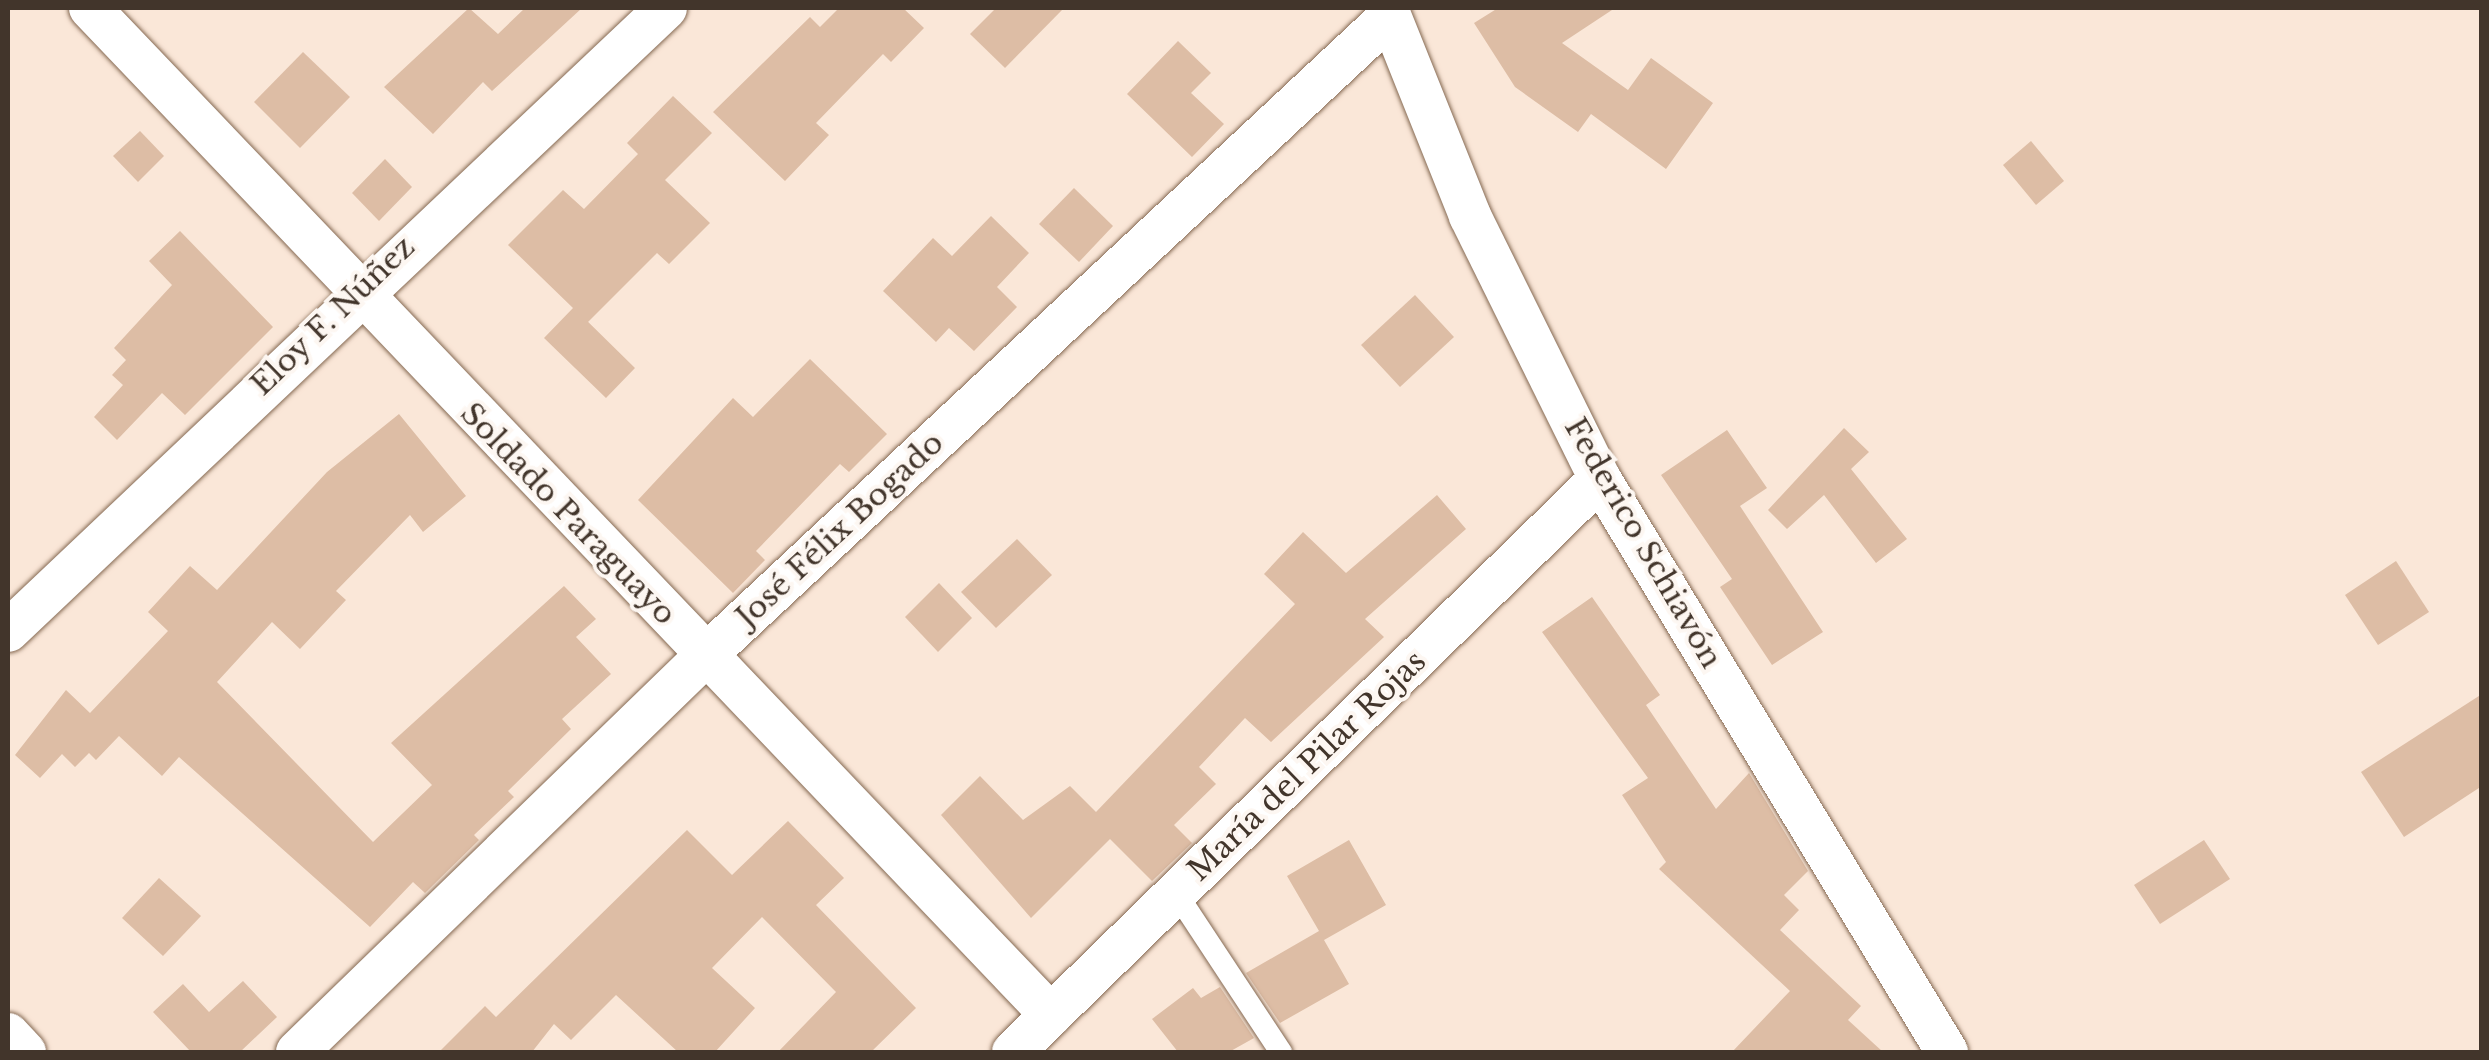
<!DOCTYPE html>
<meta charset="utf-8">
<style>
body{margin:0}
#map{position:relative;width:2489px;height:1060px;overflow:hidden;background:#fae7d8;font-family:"Libre Baskerville",serif}
div>[style]{position:absolute}
[style*='--x']{left:calc(var(--x)*1px);top:calc(var(--y)*1px);width:calc(var(--w)*1px);rotate:calc(var(--a)*1deg)}
.building>*{inset:0;background:#ddbda5}
.roads{filter:drop-shadow(0 0 2px #856952) drop-shadow(0 0 2px #856952)}
.lane>*{height:22px;margin:-11px;padding:0 11px;transform-origin:11px;border-radius:11px;background:#fff}
.street>*{height:42px;margin:-21px;padding:0 21px;transform-origin:21px;border-radius:21px;background:#fff}
span{translate:-50% -50%;white-space:nowrap;text-align:center;line-height:1.15;-webkit-text-stroke:8px #fdf7f2;paint-order:stroke}
.street-label{font-size:30px;color:#42352b}
.frame{position:absolute;inset:0;border:10px solid #42352b;pointer-events:none}
</style>
<div id="map">
<div class="building">
<div style="clip-path:polygon(469px 8px,498px 34px,525px 8px,582px 8px,492px 91px,483px 82px,433px 134px,384px 87px)"></div>
<div style="clip-path:polygon(839px 8px,903px 8px,924px 28px,891px 62px,883px 54px,816px 123px,829px 135px,785px 181px,713px 112px,810px 17px,820px 27px)"></div>
<div style="clip-path:polygon(996px 8px,1064px 8px,1005px 68px,970px 34px)"></div>
<div style="clip-path:polygon(1498px 8px,1615px 8px,1562px 43px,1628px 90px,1651px 58px,1713px 103px,1666px 169px,1591px 114px,1578px 132px,1515px 87px,1474px 23px)"></div>
<div style="clip-path:polygon(1178px 41px,1211px 73px,1191px 93px,1224px 124px,1192px 157px,1127px 94px)"></div>
<div style="clip-path:polygon(303px 52px,350px 97px,300px 148px,254px 102px)"></div>
<div style="clip-path:polygon(673px 96px,712px 133px,665px 180px,710px 223px,669px 264px,657px 253px,588px 322px,577px 311px,635px 368px,606px 398px,544px 338px,573px 308px,508px 245px,563px 190px,584px 209px,638px 154px,627px 143px)"></div>
<div style="clip-path:polygon(140px 131px,164px 156px,138px 182px,113px 156px)"></div>
<div style="clip-path:polygon(2031px 141px,2064px 181px,2036px 205px,2003px 165px)"></div>
<div style="clip-path:polygon(385px 159px,412px 187px,379px 221px,352px 193px)"></div>
<div style="clip-path:polygon(1074px 188px,1113px 226px,1079px 262px,1039px 224px)"></div>
<div style="clip-path:polygon(991px 216px,1029px 253px,997px 287px,1017px 307px,974px 351px,949px 328px,936px 342px,883px 291px,933px 238px,952px 256px)"></div>
<div style="clip-path:polygon(180px 231px,273px 327px,185px 415px,162px 393px,117px 440px,94px 417px,123px 385px,112px 375px,126px 360px,114px 348px,172px 285px,149px 261px)"></div>
<div style="clip-path:polygon(1415px 295px,1454px 337px,1400px 387px,1361px 345px)"></div>
<div style="clip-path:polygon(810px 359px,887px 434px,849px 472px,840px 464px,756px 551px,765px 560px,733px 593px,638px 500px,733px 398px,753px 417px)"></div>
<div style="clip-path:polygon(399px 414px,466px 496px,423px 532px,410px 515px,336px 591px,346px 600px,300px 649px,272px 622px,217px 682px,373px 842px,432px 785px,391px 743px,564px 586px,596px 619px,576px 637px,611px 674px,562px 719px,571px 729px,508px 791px,514px 797px,474px 835px,479px 840px,425px 893px,413px 882px,370px 927px,179px 757px,162px 776px,119px 736px,96px 760px,89px 753px,75px 767px,62px 754px,40px 778px,15px 755px,66px 690px,90px 713px,168px 631px,148px 612px,190px 566px,217px 590px,327px 472px)"></div>
<div style="clip-path:polygon(1844px 428px,1869px 452px,1851px 469px,1907px 539px,1876px 563px,1824px 495px,1787px 529px,1768px 510px)"></div>
<div style="clip-path:polygon(1727px 430px,1767px 488px,1740px 506px,1823px 632px,1772px 665px,1720px 587px,1732px 579px,1661px 475px)"></div>
<div style="clip-path:polygon(1437px 495px,1466px 529px,1365px 619px,1384px 637px,1271px 742px,1245px 718px,1199px 767px,1216px 784px,1174px 825px,1192px 843px,1152px 881px,1110px 839px,1031px 918px,941px 815px,980px 776px,1023px 820px,1070px 786px,1096px 812px,1295px 604px,1264px 574px,1303px 532px,1346px 573px)"></div>
<div style="clip-path:polygon(1017px 539px,1052px 575px,996px 628px,961px 592px)"></div>
<div style="clip-path:polygon(2396px 561px,2429px 612px,2378px 645px,2345px 595px)"></div>
<div style="clip-path:polygon(939px 583px,972px 618px,938px 652px,905px 617px)"></div>
<div style="clip-path:polygon(1592px 597px,1660px 695px,1646px 705px,1716px 809px,1749px 773px,1808px 871px,1784px 895px,1799px 910px,1780px 930px,1861px 1006px,1848px 1020px,1883px 1052px,1732px 1052px,1790px 991px,1659px 869px,1666px 862px,1622px 795px,1648px 778px,1542px 632px)"></div>
<div style="clip-path:polygon(2482px 694px,2482px 786px,2404px 837px,2361px 772px)"></div>
<div style="clip-path:polygon(788px 821px,844px 878px,816px 905px,916px 1008px,871px 1052px,778px 1052px,836px 992px,762px 917px,712px 968px,755px 1008px,715px 1052px,678px 1052px,616px 995px,571px 1040px,554px 1024px,532px 1052px,439px 1052px,485px 1006px,496px 1017px,687px 830px,732px 875px)"></div>
<div style="clip-path:polygon(1349px 840px,1386px 905px,1324px 940px,1349px 984px,1280px 1023px,1246px 973px,1319px 931px,1287px 876px)"></div>
<div style="clip-path:polygon(2204px 840px,2230px 879px,2160px 924px,2134px 885px)"></div>
<div style="clip-path:polygon(159px 878px,201px 916px,163px 956px,122px 918px)"></div>
<div style="clip-path:polygon(243px 981px,277px 1017px,240px 1052px,191px 1052px,153px 1012px,183px 984px,209px 1012px)"></div>
<div style="clip-path:polygon(1220px 987px,1254px 1038px,1229px 1052px,1178px 1052px,1152px 1019px,1193px 988px,1201px 998px)"></div>
</div>
<div class="roads">
<div class="lane">
<div style="--x:1176;--y:893;--w:191;--a:56.6"></div>
</div>
<div class="street">
<div style="--x:90;--y:8;--w:1392;--a:46.34"></div>
<div style="--x:1387;--y:8;--w:224;--a:68.2"></div>
<div style="--x:1470;--y:216;--w:293;--a:63.7"></div>
<div style="--x:1600;--y:479;--w:670;--a:58.8"></div>
<div style="--x:8;--y:631;--w:906;--a:-43.43"></div>
<div style="--x:8;--y:1034;--w:25;--a:47"></div>
<div style="--x:297;--y:1052;--w:569;--a:-44.14"></div>
<div style="--x:705;--y:656;--w:937;--a:-43.05"></div>
<div style="--x:1013;--y:1052;--w:820;--a:-44.31"></div>
</div>
</div>
<div class="street-label">
<span style="left:333px;top:316px;rotate:-44deg">Eloy F. Núñez</span>
<span style="left:568px;top:514px;rotate:46deg">Soldado Paraguayo</span>
<span style="left:840px;top:530px;rotate:-43deg">José Félix Bogado</span>
<span style="left:1643px;top:543px;rotate:60deg">Federico Schiavón</span>
<span style="left:1307px;top:766px;rotate:-44deg">María del Pilar Rojas</span>
</div>
<div class="frame"></div>
</div>
